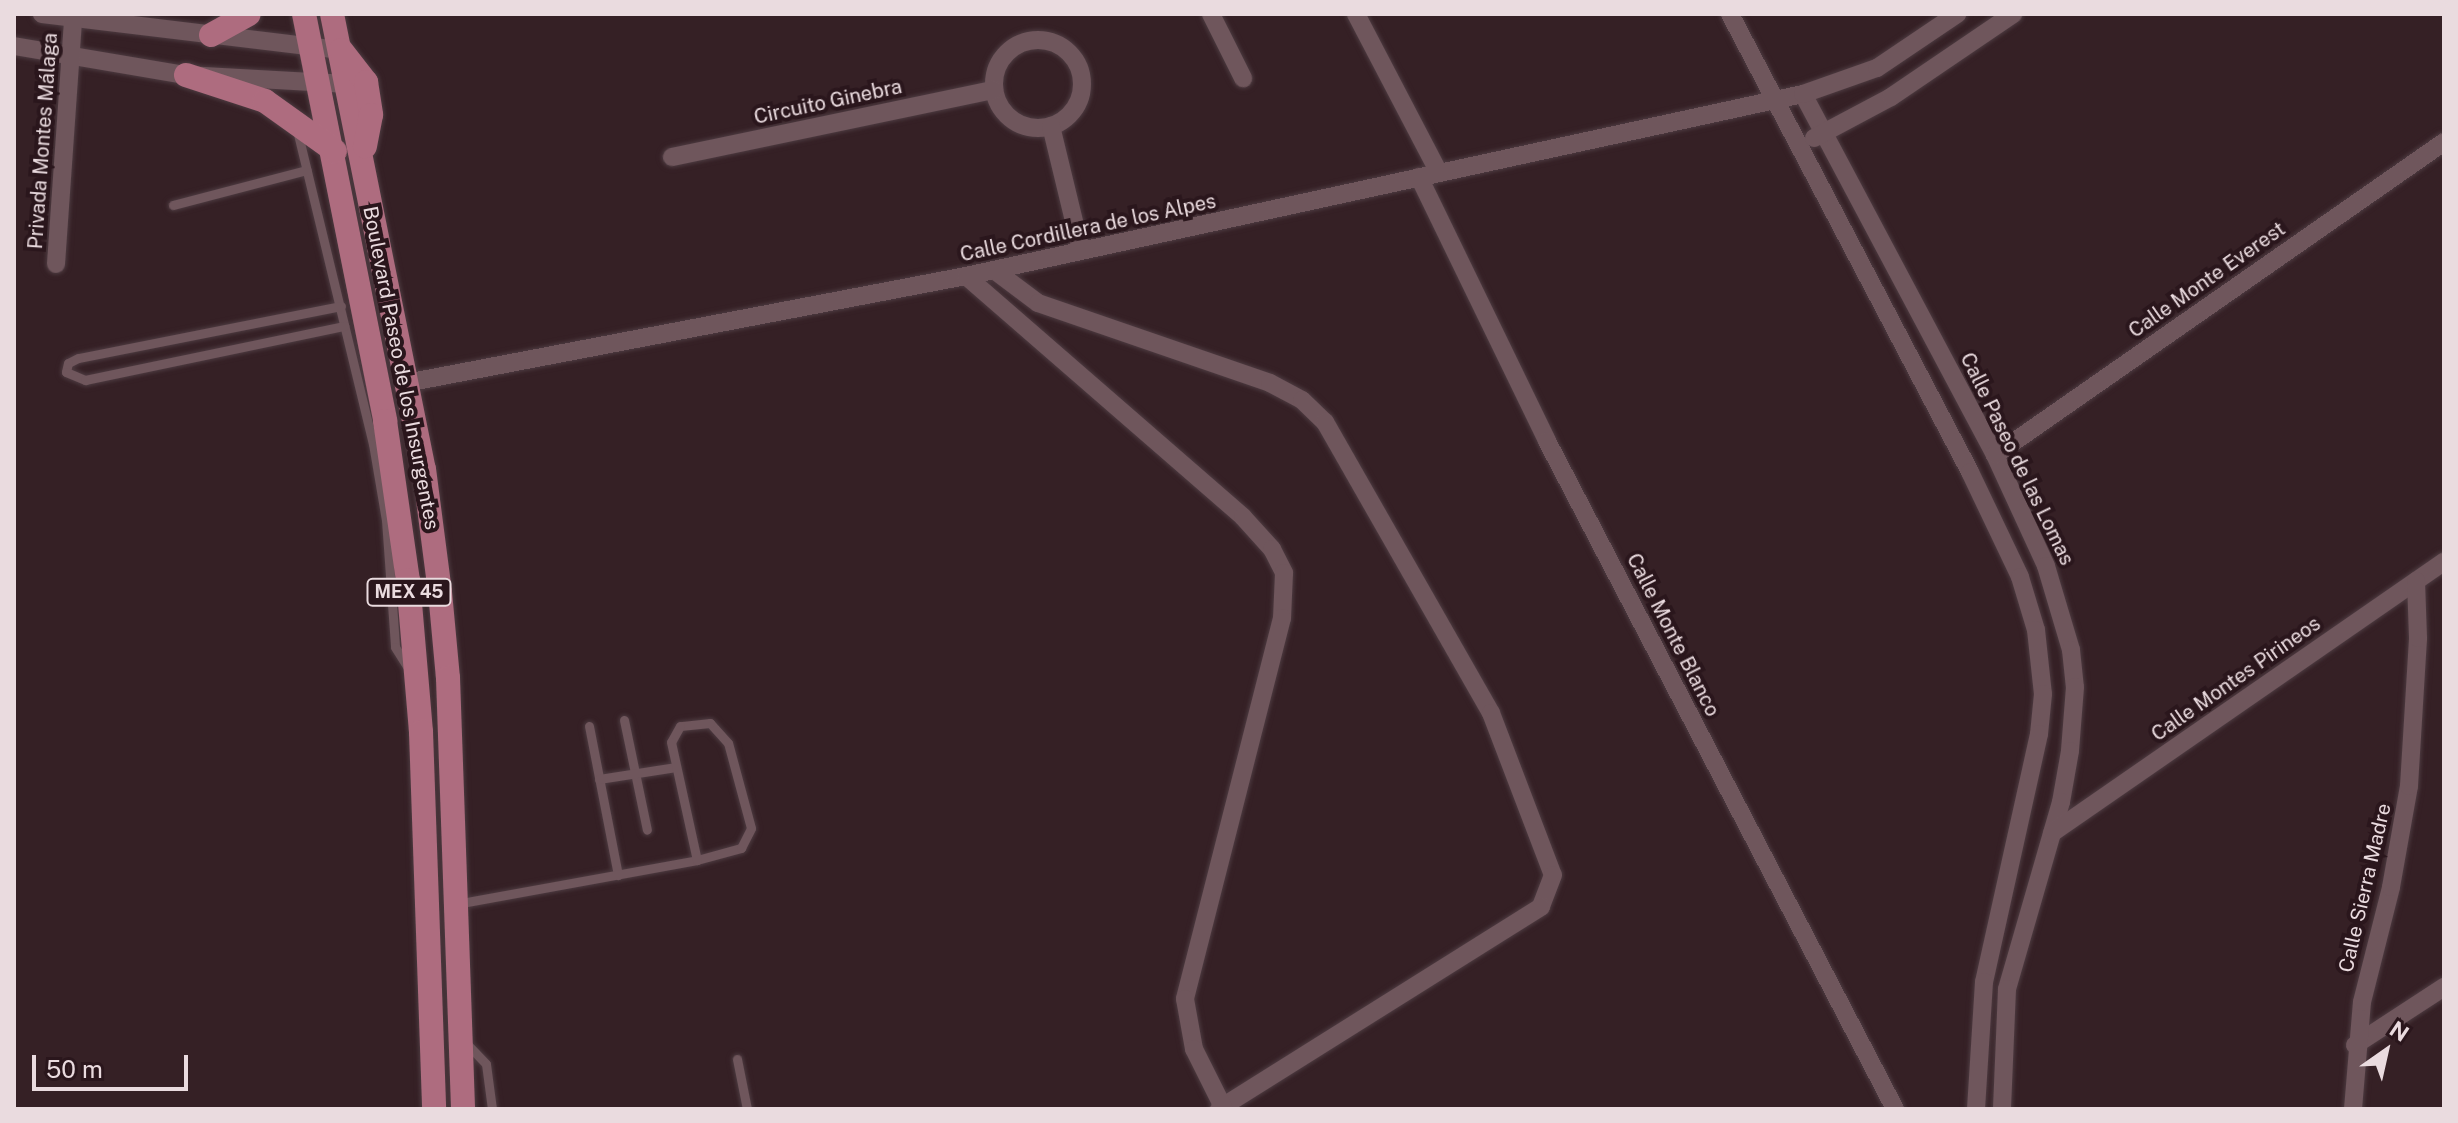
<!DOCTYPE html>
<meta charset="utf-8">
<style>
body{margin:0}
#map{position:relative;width:2458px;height:1123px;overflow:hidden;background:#352025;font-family:"Public Sans",sans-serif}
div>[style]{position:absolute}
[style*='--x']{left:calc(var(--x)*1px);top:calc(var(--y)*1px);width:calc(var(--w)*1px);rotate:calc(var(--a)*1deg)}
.roads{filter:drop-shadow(0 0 2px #4d3b41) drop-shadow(0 0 2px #4d3b41)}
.service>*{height:9px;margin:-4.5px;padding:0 4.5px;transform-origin:4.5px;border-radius:4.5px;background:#6f565c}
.minor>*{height:18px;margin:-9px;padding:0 9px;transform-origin:9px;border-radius:9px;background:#6f565c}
.minor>.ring{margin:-9px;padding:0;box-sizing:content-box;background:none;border:18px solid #6f565c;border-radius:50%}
.primary>*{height:24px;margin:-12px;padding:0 12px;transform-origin:12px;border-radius:12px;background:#ae6c7f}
span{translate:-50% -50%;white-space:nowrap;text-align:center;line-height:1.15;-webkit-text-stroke:8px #2a161c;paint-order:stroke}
.shield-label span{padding:2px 6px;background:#2a161c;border:2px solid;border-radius:6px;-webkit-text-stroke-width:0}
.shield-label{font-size:18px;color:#eadbdf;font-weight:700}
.street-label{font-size:20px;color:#eadbdf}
.frame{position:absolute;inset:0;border:16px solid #eadbdf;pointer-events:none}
.north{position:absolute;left:2346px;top:1011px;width:80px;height:80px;-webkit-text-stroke:6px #2a161c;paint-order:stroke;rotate:34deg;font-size:22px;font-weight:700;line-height:32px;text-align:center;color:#eadbdf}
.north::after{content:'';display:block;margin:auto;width:28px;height:36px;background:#eadbdf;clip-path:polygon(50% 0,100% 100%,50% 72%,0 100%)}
.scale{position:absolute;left:32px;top:1055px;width:156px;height:36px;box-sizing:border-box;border:4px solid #eadbdf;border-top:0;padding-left:10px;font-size:24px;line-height:28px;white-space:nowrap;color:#eadbdf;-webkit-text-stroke:6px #2a161c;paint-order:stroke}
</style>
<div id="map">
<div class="roads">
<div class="service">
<div style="--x:297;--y:130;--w:323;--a:76.4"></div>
<div style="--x:373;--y:444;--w:77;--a:80.3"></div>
<div style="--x:386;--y:520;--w:127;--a:85.9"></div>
<div style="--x:395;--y:647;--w:26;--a:58"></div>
<div style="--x:173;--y:205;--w:138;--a:-14.7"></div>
<div style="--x:341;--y:306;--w:268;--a:168.8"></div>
<div style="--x:78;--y:358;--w:11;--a:153"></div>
<div style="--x:68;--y:363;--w:9;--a:103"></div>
<div style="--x:66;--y:372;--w:21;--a:23"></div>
<div style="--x:85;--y:380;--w:265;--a:-11.8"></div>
<div style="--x:624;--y:720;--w:112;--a:78.2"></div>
<div style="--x:589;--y:726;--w:152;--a:79"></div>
<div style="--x:599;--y:779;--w:78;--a:-8.9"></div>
<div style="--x:456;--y:904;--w:245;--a:-10.3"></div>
<div style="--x:697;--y:860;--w:46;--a:-15.3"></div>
<div style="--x:741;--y:848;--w:22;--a:-63"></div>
<div style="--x:751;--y:828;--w:88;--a:-105.1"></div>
<div style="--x:728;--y:743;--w:27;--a:-132"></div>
<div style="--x:710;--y:723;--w:30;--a:174"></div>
<div style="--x:680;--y:726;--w:18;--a:119"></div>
<div style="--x:671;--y:742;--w:121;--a:77.6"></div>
<div style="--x:465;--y:1042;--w:30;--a:46"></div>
<div style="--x:486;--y:1064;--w:45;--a:82.4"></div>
<div style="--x:737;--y:1059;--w:51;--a:78.7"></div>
</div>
<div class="minor">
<div style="--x:42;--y:14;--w:301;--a:6.9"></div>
<div style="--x:1211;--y:14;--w:72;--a:63.4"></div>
<div style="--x:1356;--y:14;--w:179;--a:62.4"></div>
<div style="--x:1730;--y:14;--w:517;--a:62.34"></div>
<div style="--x:1970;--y:472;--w:116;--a:64.5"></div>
<div style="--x:2020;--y:577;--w:55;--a:73.2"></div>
<div style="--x:2036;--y:630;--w:64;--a:83.8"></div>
<div style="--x:2043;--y:694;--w:40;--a:95.7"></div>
<div style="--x:2039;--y:734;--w:254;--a:102.5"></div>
<div style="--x:1984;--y:982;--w:127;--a:93.6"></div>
<div class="ring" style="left:994px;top:40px;width:70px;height:70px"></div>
<div style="--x:14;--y:46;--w:174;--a:9.6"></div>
<div style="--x:186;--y:75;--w:162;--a:3.2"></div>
<div style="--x:1803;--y:94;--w:409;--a:62"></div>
<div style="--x:1995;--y:455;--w:122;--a:65.3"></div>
<div style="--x:2046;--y:566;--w:88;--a:73.4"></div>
<div style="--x:2071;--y:650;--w:37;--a:84"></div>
<div style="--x:2075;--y:687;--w:64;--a:94.5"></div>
<div style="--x:2070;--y:751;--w:52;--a:100"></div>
<div style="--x:2061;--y:802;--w:195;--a:106.1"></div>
<div style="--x:2007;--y:989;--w:120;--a:92.4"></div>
<div style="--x:1051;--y:126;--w:128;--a:76.4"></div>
<div style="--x:1814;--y:138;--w:87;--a:-28"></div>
<div style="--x:1891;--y:97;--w:148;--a:-34.2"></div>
<div style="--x:672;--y:157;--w:329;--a:-11.8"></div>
<div style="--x:1419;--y:177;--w:293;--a:64.1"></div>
<div style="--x:1547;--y:441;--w:753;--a:62.48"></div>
<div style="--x:56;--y:264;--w:245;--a:-86"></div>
<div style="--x:994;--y:270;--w:55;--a:36.9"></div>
<div style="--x:1038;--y:303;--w:245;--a:19"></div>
<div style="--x:1270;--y:383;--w:36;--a:28"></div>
<div style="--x:1302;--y:400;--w:32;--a:44"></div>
<div style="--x:1325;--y:422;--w:335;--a:60.3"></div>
<div style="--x:1491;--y:713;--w:173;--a:69.1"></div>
<div style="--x:1553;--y:875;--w:34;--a:111"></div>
<div style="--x:1541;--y:907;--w:380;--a:147.9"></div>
<div style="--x:966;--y:276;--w:367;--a:41"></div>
<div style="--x:1243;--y:517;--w:43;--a:47.8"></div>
<div style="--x:1272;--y:549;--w:27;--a:63"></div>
<div style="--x:1284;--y:573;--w:45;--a:92.5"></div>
<div style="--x:1282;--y:618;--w:393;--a:104.3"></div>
<div style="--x:1185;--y:999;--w:51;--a:79.8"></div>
<div style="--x:1194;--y:1049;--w:65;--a:63.4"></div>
<div style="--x:406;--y:383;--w:570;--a:-10.82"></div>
<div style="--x:966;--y:276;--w:857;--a:-12.27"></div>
<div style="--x:1803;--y:94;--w:78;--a:-19.4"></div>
<div style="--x:1877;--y:68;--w:97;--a:-34"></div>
<div style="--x:1995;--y:455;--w:547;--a:-34.88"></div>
<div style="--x:2052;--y:833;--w:477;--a:-34.7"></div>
<div style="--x:2355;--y:1045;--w:106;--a:-33.1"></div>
<div style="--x:2353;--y:1109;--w:107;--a:-85.2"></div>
<div style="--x:2362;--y:1002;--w:119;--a:-75.8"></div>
<div style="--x:2391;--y:887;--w:103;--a:-79.9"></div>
<div style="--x:2409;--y:786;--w:148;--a:-86.5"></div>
<div style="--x:2418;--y:638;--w:57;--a:-92"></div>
</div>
<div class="primary">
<div style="--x:304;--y:14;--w:415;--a:78.7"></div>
<div style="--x:385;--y:421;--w:161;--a:81.8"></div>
<div style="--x:408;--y:580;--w:153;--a:85.1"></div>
<div style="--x:421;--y:732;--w:377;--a:88"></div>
<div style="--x:332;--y:14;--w:464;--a:78.6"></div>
<div style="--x:424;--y:469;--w:124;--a:82.6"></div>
<div style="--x:440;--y:592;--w:86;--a:84.7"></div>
<div style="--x:448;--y:678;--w:431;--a:88"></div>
<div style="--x:211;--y:35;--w:43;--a:-28.9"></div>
<div style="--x:341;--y:50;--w:41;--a:52"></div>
<div style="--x:366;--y:82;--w:33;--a:81"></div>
<div style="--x:371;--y:115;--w:32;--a:101"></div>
<div style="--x:186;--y:75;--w:83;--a:18.2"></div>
<div style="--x:265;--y:101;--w:86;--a:35.5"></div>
</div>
</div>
<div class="shield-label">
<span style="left:409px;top:592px">MEX 45</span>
</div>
<div class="street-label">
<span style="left:828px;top:102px;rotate:-12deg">Circuito Ginebra</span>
<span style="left:43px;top:141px;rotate:-86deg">Privada Montes Málaga</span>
<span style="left:1088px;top:228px;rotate:-12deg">Calle Cordillera de los Alpes</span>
<span style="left:2207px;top:280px;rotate:-35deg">Calle Monte Everest</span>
<span style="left:401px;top:368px;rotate:79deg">Boulevard Paseo de los Insurgentes</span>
<span style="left:2017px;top:459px;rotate:64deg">Calle Paseo de las Lomas</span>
<span style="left:1673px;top:635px;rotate:63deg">Calle Monte Blanco</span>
<span style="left:2236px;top:679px;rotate:-35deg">Calle Montes Pirineos</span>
<span style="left:2365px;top:888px;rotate:-77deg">Calle Sierra Madre</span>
</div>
<div class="frame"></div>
<div class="north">N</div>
<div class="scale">50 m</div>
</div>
